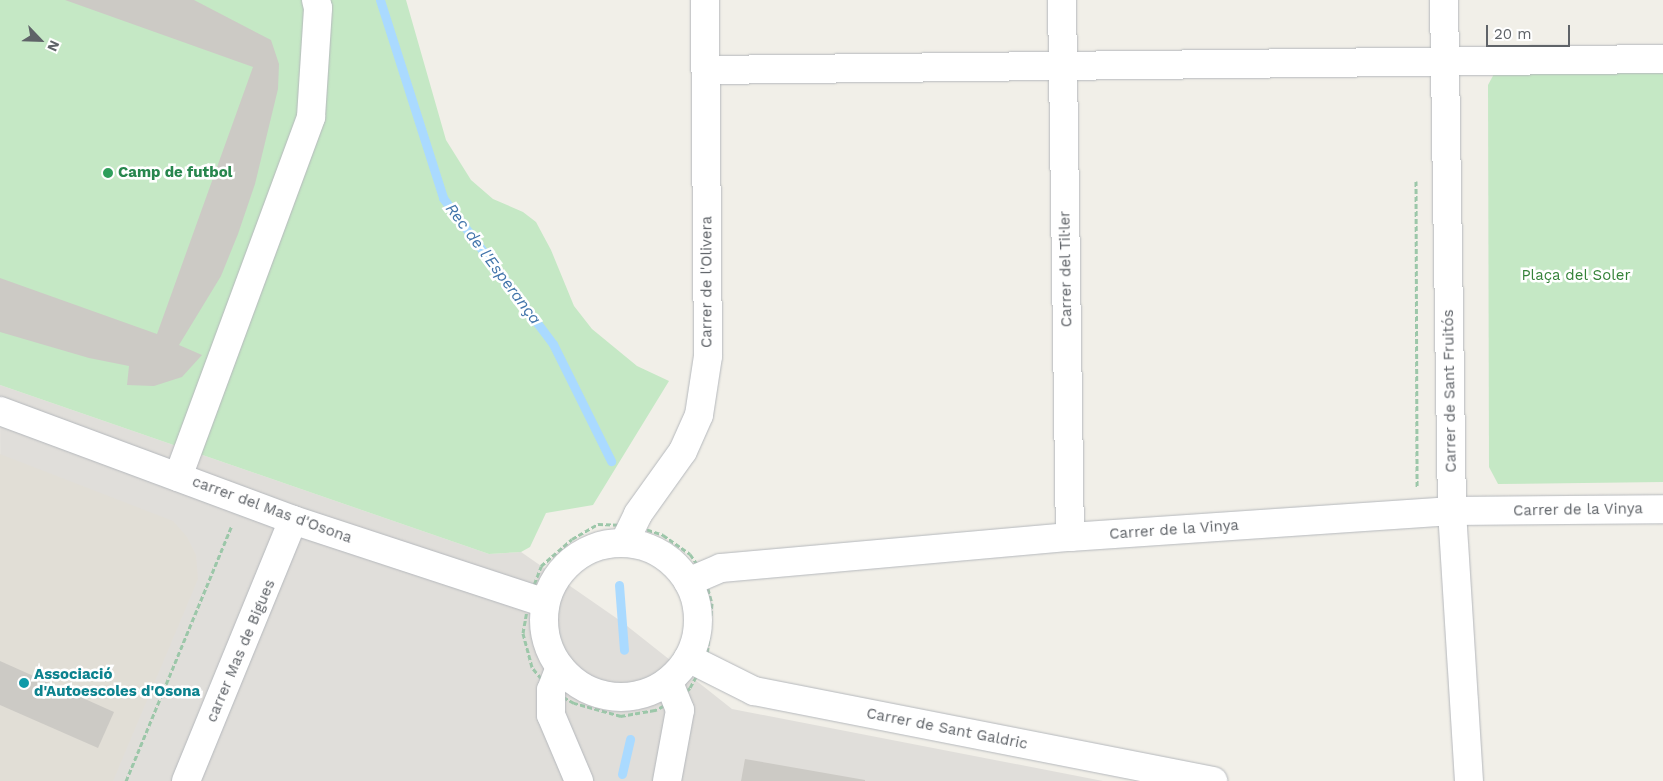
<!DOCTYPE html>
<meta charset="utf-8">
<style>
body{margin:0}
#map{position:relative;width:1663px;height:781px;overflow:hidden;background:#f1efe8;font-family:"Work Sans",sans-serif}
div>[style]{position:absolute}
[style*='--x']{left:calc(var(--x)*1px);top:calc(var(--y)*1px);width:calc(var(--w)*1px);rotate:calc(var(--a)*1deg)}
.industrial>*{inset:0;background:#e0deda}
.education>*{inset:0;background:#e1ded6}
.green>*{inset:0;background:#c5e8c5}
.stream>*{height:9px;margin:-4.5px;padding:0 4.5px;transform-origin:4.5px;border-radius:4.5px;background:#aadaff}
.building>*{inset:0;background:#cccac5}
.path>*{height:3px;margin-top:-1.5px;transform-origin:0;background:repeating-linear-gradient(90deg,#9cc7a9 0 5px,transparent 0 7.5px)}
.roads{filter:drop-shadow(0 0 1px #b5b8bc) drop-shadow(0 0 1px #b5b8bc)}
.minor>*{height:28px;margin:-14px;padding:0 14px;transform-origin:14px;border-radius:14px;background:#fff}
.minor>.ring{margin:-14px;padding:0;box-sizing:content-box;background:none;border:28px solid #fff;border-radius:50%}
.dots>*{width:14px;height:14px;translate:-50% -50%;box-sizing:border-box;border:2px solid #fff;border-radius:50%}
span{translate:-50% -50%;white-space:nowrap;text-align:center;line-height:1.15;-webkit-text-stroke:5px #fff;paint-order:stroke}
.leisure-label{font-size:15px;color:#27864d;font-weight:700}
.left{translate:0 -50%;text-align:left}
.street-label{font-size:15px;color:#5f6368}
.park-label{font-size:15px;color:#348238}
.culture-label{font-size:15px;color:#0d838f;font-weight:700}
.water-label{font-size:16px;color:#4174aa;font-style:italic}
.north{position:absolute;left:15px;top:15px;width:50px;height:50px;-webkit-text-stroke:4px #fff;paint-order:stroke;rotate:114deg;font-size:14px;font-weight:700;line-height:20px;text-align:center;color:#5f6368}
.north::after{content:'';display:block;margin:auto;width:18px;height:22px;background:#5f6368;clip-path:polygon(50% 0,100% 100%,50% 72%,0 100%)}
.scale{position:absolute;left:1486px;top:25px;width:84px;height:22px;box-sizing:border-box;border:2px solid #5f6368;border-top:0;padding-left:6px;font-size:15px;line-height:18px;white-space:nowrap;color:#5f6368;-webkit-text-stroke:4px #fff;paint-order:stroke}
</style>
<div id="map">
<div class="industrial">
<div style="clip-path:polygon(0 385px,489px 554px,521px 552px,622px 622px,732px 709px,1103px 781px,1px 781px)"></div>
</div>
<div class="education">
<div style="clip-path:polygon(0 454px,173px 521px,187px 537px,196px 555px,198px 579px,113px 781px,0 781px)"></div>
</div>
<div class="green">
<div style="clip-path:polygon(0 0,406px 0,446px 140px,471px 180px,493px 199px,523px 212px,536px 222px,551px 250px,574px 306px,592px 329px,637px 366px,669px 381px,593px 505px,546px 513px,530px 547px,521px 552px,489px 554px,0 385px)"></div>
<div style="clip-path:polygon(1663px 67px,1663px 482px,1498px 484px,1489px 467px,1488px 85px,1495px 72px)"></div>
</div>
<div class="stream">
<div style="--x:380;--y:0;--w:208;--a:72.3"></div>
<div style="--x:443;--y:198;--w:183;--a:53"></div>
<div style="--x:553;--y:344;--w:131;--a:63.6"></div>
<div style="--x:619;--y:585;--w:65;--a:85.6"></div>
<div style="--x:622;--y:774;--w:36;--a:-77"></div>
</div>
<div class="building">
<div style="clip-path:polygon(65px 0,194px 0,271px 40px,279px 64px,278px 89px,255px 184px,238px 234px,221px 276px,179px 345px,202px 355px,182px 377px,154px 386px,127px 385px,129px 366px,89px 358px,0 332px,0 278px,157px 334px,253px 67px)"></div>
<div style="clip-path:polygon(0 661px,114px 712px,98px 748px,0 705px)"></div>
<div style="clip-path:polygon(745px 759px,865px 780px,865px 781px,741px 781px)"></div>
</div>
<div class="path">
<div style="--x:1416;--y:181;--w:306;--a:89.8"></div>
<div style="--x:598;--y:524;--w:35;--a:2"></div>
<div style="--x:633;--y:525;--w:32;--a:18"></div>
<div style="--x:663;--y:535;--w:33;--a:35"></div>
<div style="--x:690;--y:554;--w:24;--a:55"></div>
<div style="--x:704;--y:574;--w:30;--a:75"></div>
<div style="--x:712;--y:603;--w:54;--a:95.3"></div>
<div style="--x:707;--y:657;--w:35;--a:119"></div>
<div style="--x:690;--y:688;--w:17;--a:140"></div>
<div style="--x:677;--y:699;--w:25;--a:153"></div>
<div style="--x:655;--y:710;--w:35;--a:170"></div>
<div style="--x:621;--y:716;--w:49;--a:-164.5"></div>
<div style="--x:574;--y:703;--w:26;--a:-151"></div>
<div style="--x:551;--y:690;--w:30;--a:-130"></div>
<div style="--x:532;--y:667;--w:35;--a:-105"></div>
<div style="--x:523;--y:633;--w:36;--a:-80"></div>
<div style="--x:529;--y:598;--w:34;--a:-69"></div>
<div style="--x:541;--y:566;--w:41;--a:-41.1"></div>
<div style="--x:572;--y:539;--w:30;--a:-30"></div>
<div style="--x:126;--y:781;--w:275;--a:-67.5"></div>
</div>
<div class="roads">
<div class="minor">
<div style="--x:1062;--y:0;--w:537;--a:89.15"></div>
<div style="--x:1444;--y:0;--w:511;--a:89.1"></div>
<div style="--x:1452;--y:511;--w:271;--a:86.4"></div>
<div style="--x:706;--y:70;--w:957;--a:-0.66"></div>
<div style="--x:0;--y:411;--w:313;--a:20.4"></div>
<div style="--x:293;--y:520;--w:265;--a:18.2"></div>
<div style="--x:178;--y:477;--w:384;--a:-69.7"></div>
<div style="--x:311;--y:117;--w:109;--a:-86.3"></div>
<div style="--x:318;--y:8;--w:8;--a:-104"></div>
<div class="ring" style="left:544px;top:543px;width:126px;height:126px"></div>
<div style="--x:624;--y:543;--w:32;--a:-64"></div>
<div style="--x:638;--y:514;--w:77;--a:-54.5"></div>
<div style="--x:683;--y:451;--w:39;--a:-66"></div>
<div style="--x:699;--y:415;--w:60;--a:-81.3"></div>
<div style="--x:708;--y:356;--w:356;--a:-90.5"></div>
<div style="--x:688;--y:582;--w:36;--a:-23"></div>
<div style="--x:721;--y:568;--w:350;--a:-5.1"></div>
<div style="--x:1070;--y:537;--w:383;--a:-3.9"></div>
<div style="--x:1452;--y:511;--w:211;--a:-0.5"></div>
<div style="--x:688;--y:658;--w:74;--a:26.6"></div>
<div style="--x:754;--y:691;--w:468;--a:11.1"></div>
<div style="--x:560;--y:667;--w:25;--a:111"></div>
<div style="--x:551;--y:690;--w:25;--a:90"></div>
<div style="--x:551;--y:715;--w:72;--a:67"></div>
<div style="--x:186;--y:781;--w:282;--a:-67.7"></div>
<div style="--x:667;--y:781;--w:72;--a:-79.6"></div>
<div style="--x:680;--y:710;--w:31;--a:-112"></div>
</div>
</div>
<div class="dots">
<div style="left:108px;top:173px;background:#2e9e5b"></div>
<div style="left:24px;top:683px;background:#0f9aa8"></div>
</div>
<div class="leisure-label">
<span class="left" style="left:118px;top:173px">Camp de futbol</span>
</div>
<div class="street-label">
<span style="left:1066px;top:269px;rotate:-91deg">Carrer del Til·ler</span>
<span style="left:707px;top:282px;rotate:-90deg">Carrer de l'Olivera</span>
<span style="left:1450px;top:391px;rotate:-91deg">Carrer de Sant Fruitós</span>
<span style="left:272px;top:510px;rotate:20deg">carrer del Mas d'Osona</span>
<span style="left:1578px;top:510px;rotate:-1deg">Carrer de la Vinya</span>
<span style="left:1174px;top:530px;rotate:-4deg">Carrer de la Vinya</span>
<span style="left:241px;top:651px;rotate:-67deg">carrer Mas de Bigues</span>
<span style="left:947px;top:729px;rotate:11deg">Carrer de Sant Galdric</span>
</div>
<div class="park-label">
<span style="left:1576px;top:276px">Plaça del Soler</span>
</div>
<div class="culture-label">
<span class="left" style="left:34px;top:683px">Associació<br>d'Autoescoles d'Osona</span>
</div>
<div class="water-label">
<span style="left:493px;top:264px;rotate:53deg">Rec de l'Esperança</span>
</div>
<div class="north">N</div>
<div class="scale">20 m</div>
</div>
